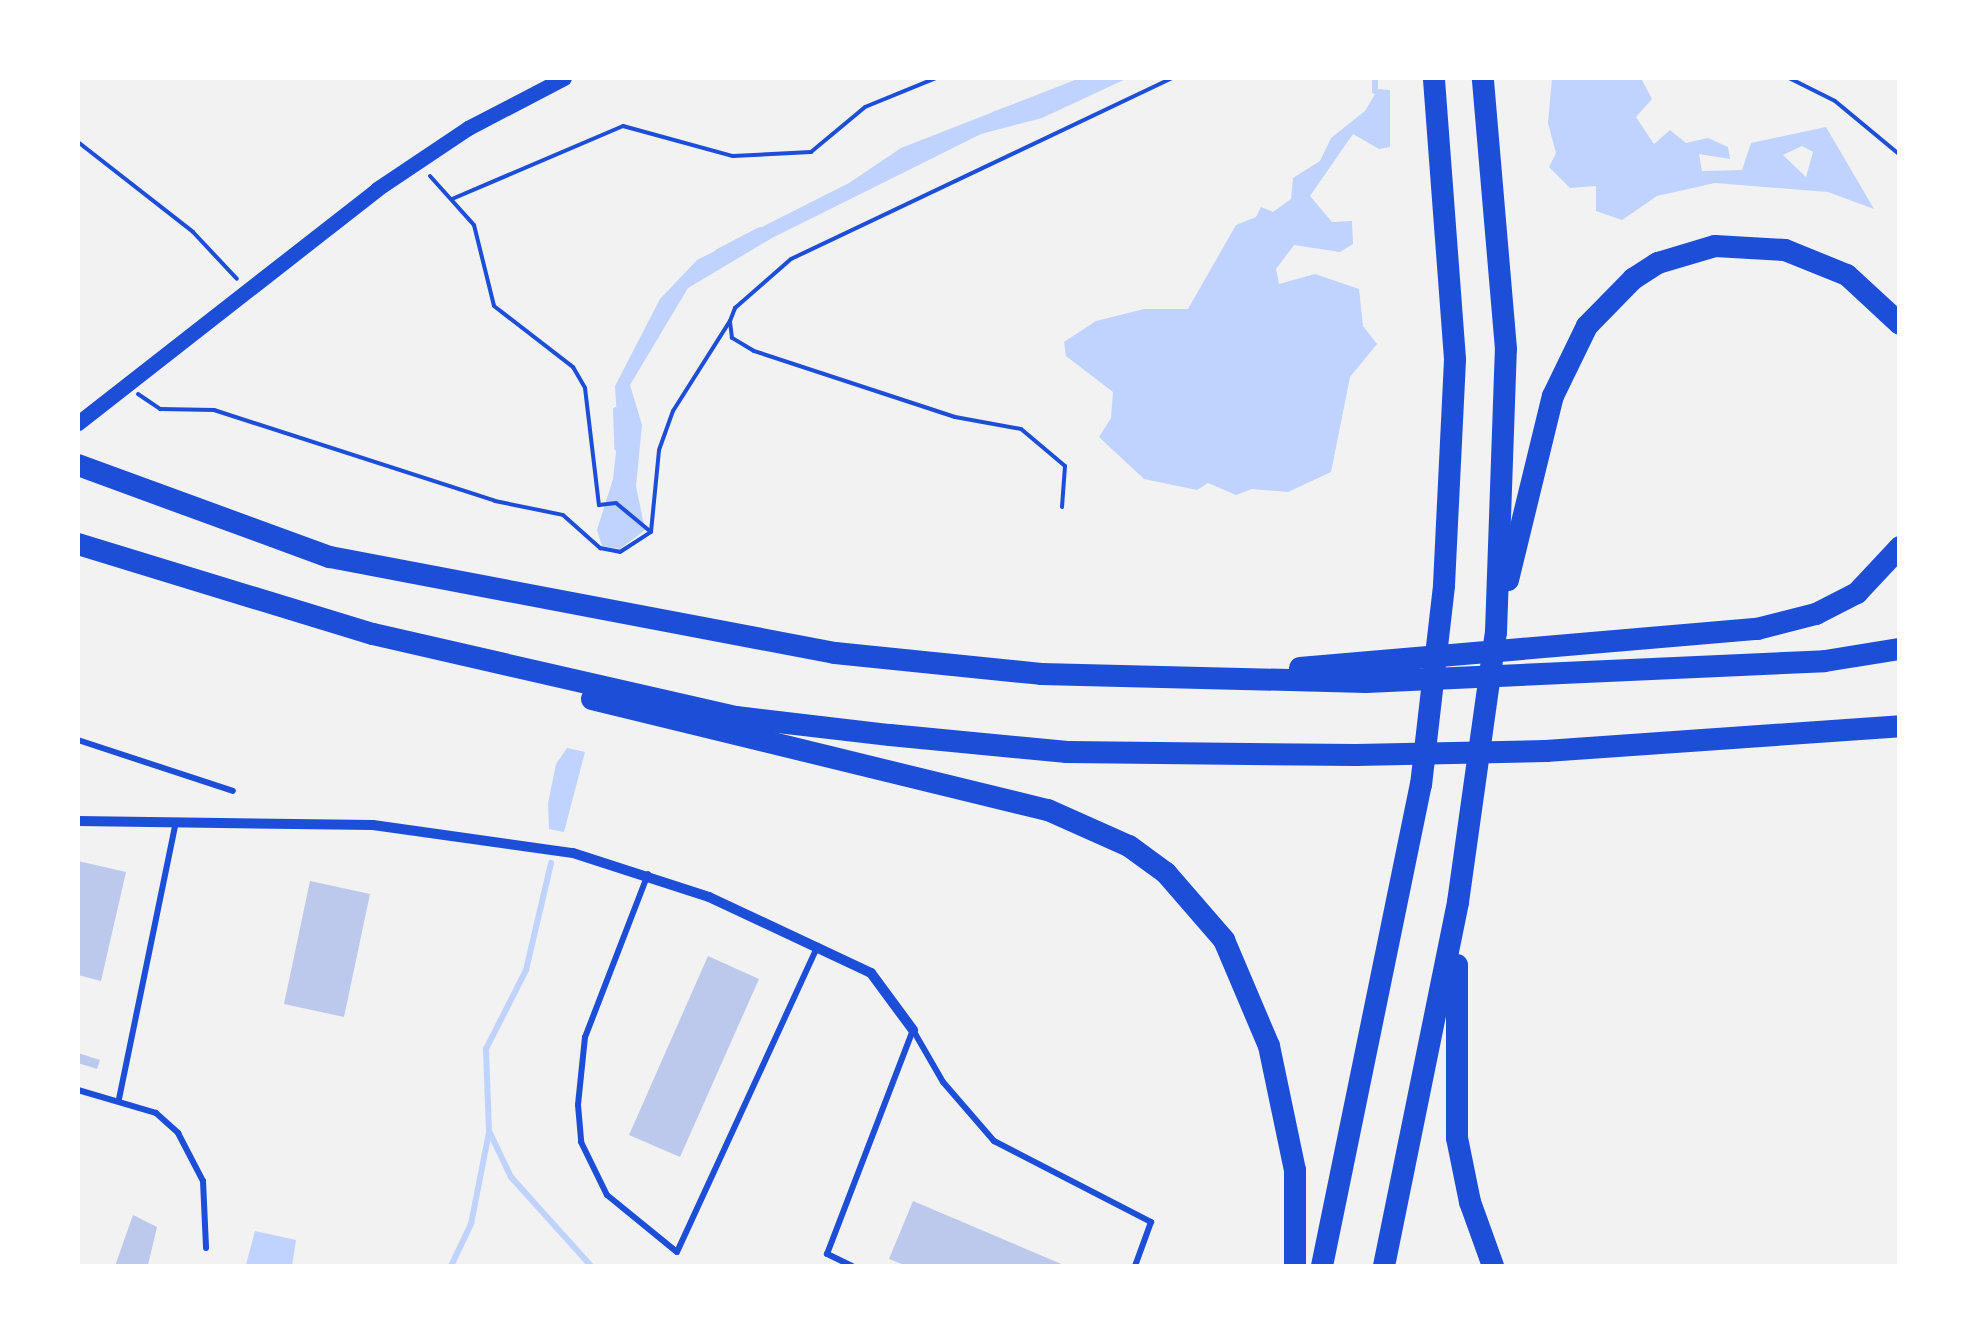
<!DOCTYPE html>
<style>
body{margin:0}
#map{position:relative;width:1977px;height:1344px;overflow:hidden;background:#f2f2f2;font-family:"Nunito Sans",sans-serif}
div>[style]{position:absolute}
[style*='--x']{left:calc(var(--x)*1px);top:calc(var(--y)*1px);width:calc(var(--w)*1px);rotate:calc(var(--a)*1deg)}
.water>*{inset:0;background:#bfd3fe}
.stream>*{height:6px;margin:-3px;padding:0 3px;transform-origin:3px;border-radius:3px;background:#bfd3fe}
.building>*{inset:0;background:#bdc9ec}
.path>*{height:4px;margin:-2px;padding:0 2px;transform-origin:2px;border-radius:2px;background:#1d4ed8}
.service>*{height:6px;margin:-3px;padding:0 3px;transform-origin:3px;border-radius:3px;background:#1d4ed8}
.minor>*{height:10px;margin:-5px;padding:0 5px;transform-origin:5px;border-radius:5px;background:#1d4ed8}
.tertiary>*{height:15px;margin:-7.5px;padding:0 7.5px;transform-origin:7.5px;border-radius:7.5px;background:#1d4ed8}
.motorway>*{height:22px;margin:-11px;padding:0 11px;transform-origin:11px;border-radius:11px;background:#1d4ed8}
span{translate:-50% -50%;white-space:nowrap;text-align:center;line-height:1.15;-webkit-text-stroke:8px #fff;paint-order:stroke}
.frame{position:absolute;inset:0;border:80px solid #fff;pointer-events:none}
</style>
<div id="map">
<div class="water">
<div style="clip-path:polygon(1080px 78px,1128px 78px,1042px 118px,981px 134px,772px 238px,688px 288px,630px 385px,642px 425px,636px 486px,645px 530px,620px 549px,602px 546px,597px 530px,613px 479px,618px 434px,615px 386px,660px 299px,697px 260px,849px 183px,901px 148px)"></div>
<div style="clip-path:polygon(evenodd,1552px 78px,1641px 78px,1652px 99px,1636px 117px,1654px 144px,1670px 130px,1686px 143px,1708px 138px,1728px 147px,1730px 159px,1699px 154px,1702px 171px,1742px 170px,1751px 143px,1826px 127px,1874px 209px,1828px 192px,1715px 183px,1657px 196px,1622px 220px,1596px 211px,1596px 186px,1570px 188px,1549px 167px,1556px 153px,1548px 123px,1552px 78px,1802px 146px,1813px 152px,1806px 177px,1783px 155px,1802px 146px)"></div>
<div style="clip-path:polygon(1378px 89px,1390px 90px,1390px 147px,1379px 149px,1353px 134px,1310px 196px,1332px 222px,1352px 221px,1353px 244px,1340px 252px,1294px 245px,1276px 269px,1279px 284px,1315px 274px,1359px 289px,1363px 326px,1377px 344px,1350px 377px,1331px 472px,1288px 492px,1252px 489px,1236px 495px,1208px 483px,1197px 490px,1144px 479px,1099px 437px,1111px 418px,1113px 392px,1066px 356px,1064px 342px,1096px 321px,1144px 309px,1188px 309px,1236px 225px,1256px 217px,1261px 207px,1273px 212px,1291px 199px,1293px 178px,1320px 161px,1331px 138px,1365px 111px)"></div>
<div style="clip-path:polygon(567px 748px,585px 752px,564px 832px,549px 829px,548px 803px,556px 764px)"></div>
<div style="clip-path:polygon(255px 1231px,296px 1240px,292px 1266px,246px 1265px)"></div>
</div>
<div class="stream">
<div style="--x:1375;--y:91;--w:13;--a:-90"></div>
<div style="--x:995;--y:114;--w:28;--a:-19"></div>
<div style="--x:718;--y:252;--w:47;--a:-27.6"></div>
<div style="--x:616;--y:410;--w:38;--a:88"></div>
<div style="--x:490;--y:1133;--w:49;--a:64.5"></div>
<div style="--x:511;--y:1177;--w:120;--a:48"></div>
<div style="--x:451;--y:1266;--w:47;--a:-64.5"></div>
<div style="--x:471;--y:1224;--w:94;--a:-78.9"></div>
<div style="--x:489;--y:1132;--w:83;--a:-92.1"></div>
<div style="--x:486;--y:1049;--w:89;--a:-63.1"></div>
<div style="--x:526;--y:970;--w:110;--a:-76.8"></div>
</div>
<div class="building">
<div style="clip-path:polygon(78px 861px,126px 872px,101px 981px,78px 975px)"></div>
<div style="clip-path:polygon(310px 881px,370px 894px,344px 1017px,284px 1004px)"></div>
<div style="clip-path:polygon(708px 956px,759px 979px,680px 1157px,629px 1135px)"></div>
<div style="clip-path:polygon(78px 1053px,100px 1060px,97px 1069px,78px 1063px)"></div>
<div style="clip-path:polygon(913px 1201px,1066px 1266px,907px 1266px,889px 1259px)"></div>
<div style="clip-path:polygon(133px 1215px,157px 1227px,148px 1265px,115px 1266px)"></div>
</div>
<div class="path">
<div style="--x:1789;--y:78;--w:51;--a:26.6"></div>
<div style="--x:1835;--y:101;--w:85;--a:39.7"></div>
<div style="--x:78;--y:142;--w:146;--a:38"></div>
<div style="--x:193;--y:232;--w:64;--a:46.9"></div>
<div style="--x:430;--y:176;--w:66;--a:48.1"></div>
<div style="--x:474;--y:225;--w:83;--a:76.1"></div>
<div style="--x:494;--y:306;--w:100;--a:37.7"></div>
<div style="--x:573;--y:367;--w:24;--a:60"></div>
<div style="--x:585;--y:388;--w:118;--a:83.2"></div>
<div style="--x:599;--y:505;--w:17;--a:-7"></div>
<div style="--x:616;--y:503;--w:45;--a:39.6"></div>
<div style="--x:452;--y:199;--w:186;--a:-23.1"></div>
<div style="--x:623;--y:126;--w:114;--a:15.3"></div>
<div style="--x:733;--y:156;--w:78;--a:-2.9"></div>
<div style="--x:811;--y:152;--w:70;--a:-39.8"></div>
<div style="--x:865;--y:107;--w:77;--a:-22.2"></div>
<div style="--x:138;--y:394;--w:27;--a:34"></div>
<div style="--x:160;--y:409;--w:54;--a:1.1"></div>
<div style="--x:214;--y:410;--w:295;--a:17.9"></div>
<div style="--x:495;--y:501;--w:69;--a:11.6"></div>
<div style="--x:563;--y:515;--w:50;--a:41.7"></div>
<div style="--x:600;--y:548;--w:20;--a:11"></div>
<div style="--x:620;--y:552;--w:37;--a:-33"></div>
<div style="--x:651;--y:532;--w:82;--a:-84.4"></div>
<div style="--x:659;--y:450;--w:41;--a:-70.3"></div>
<div style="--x:673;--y:411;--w:107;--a:-57.7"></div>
<div style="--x:1062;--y:507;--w:41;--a:-85.8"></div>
<div style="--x:1065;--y:466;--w:57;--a:-139.9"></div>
<div style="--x:1021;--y:429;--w:67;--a:-169.7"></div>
<div style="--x:955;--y:417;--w:212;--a:-161.8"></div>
<div style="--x:754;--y:351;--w:26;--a:-149"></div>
<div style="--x:732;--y:338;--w:17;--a:-97"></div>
<div style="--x:730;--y:321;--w:14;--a:-69"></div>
<div style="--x:735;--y:308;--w:74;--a:-41.2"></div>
<div style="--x:791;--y:259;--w:422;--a:-25.4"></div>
</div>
<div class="service">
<div style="--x:78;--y:740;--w:163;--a:18.2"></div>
<div style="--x:648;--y:874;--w:175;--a:111.1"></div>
<div style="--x:585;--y:1037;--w:68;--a:95.9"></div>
<div style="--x:578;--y:1105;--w:37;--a:85"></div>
<div style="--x:581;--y:1142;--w:59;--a:63.9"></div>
<div style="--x:607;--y:1195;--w:90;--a:39.2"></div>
<div style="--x:677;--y:1252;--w:337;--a:-65.3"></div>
<div style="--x:78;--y:1090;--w:81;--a:16.4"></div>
<div style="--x:156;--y:1113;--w:30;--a:42"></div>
<div style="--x:178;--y:1133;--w:54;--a:62.5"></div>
<div style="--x:203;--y:1181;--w:67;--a:87.4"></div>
<div style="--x:119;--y:1099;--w:283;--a:-78.4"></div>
<div style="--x:852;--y:1266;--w:28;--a:-154"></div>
<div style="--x:827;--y:1254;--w:240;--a:-69"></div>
<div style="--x:913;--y:1030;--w:60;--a:60"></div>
<div style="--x:943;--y:1082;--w:78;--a:49.2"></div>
<div style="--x:994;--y:1141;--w:177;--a:27.3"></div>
<div style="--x:1151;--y:1222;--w:47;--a:110"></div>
</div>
<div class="minor">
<div style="--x:78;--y:821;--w:295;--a:0.8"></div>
<div style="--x:373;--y:825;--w:202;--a:8"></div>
<div style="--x:573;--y:853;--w:143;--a:17.9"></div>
<div style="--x:709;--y:897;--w:179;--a:25.1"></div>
<div style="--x:871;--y:973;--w:71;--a:53.6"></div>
</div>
<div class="tertiary">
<div style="--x:78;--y:423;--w:380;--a:-38"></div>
<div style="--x:377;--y:189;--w:110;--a:-33.8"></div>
<div style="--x:468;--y:128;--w:108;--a:-27.5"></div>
</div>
<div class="motorway">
<div style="--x:78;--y:465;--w:268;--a:20.1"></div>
<div style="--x:330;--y:557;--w:514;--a:10.76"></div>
<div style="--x:835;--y:653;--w:207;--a:5.8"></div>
<div style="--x:1041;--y:674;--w:325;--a:1.4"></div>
<div style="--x:1366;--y:682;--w:459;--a:-2.6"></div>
<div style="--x:1825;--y:661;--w:76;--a:-9.1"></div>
<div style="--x:78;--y:544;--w:308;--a:17"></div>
<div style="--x:373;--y:634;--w:372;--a:12.9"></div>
<div style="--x:736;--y:717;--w:155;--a:6.7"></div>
<div style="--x:890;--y:735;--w:178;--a:5.5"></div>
<div style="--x:1067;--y:752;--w:289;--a:0.6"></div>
<div style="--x:1356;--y:755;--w:190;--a:-1.2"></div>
<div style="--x:1546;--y:751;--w:355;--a:-4"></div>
<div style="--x:1508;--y:580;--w:189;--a:-76.3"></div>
<div style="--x:1553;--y:396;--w:78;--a:-64.1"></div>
<div style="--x:1587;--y:326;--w:66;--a:-45.6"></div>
<div style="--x:1633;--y:279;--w:30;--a:-33"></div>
<div style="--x:1658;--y:263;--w:59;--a:-16.6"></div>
<div style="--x:1715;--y:246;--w:70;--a:3.3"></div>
<div style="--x:1785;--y:250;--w:67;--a:22"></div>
<div style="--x:1847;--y:275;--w:72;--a:42.8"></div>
<div style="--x:1300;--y:668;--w:459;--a:-4.9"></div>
<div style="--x:1757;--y:629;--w:61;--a:-14.3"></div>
<div style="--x:1816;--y:614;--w:46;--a:-27.1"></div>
<div style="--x:1857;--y:593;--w:63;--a:-46.9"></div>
<div style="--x:592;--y:699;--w:469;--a:13.7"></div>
<div style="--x:1048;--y:810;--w:89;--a:24"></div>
<div style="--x:1129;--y:846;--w:46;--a:36.1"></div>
<div style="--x:1166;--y:873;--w:89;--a:49.1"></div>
<div style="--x:1224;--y:940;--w:115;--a:67"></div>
<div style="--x:1269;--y:1046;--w:127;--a:78.2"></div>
<div style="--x:1295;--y:1170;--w:96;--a:90"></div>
<div style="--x:1457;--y:965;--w:173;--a:90"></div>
<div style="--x:1457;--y:1138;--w:65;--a:78.5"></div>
<div style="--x:1470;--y:1202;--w:68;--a:70.2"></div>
<div style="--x:1322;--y:1266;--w:491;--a:-78.4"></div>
<div style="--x:1421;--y:785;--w:201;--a:-83.4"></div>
<div style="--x:1444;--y:585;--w:226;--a:-87.2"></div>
<div style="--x:1455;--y:359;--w:282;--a:-94.3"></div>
<div style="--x:1384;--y:1266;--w:371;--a:-78.5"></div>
<div style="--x:1458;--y:902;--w:273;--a:-82"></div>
<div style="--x:1496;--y:632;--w:283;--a:-88"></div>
<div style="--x:1506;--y:349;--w:272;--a:-94.9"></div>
</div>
<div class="frame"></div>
</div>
